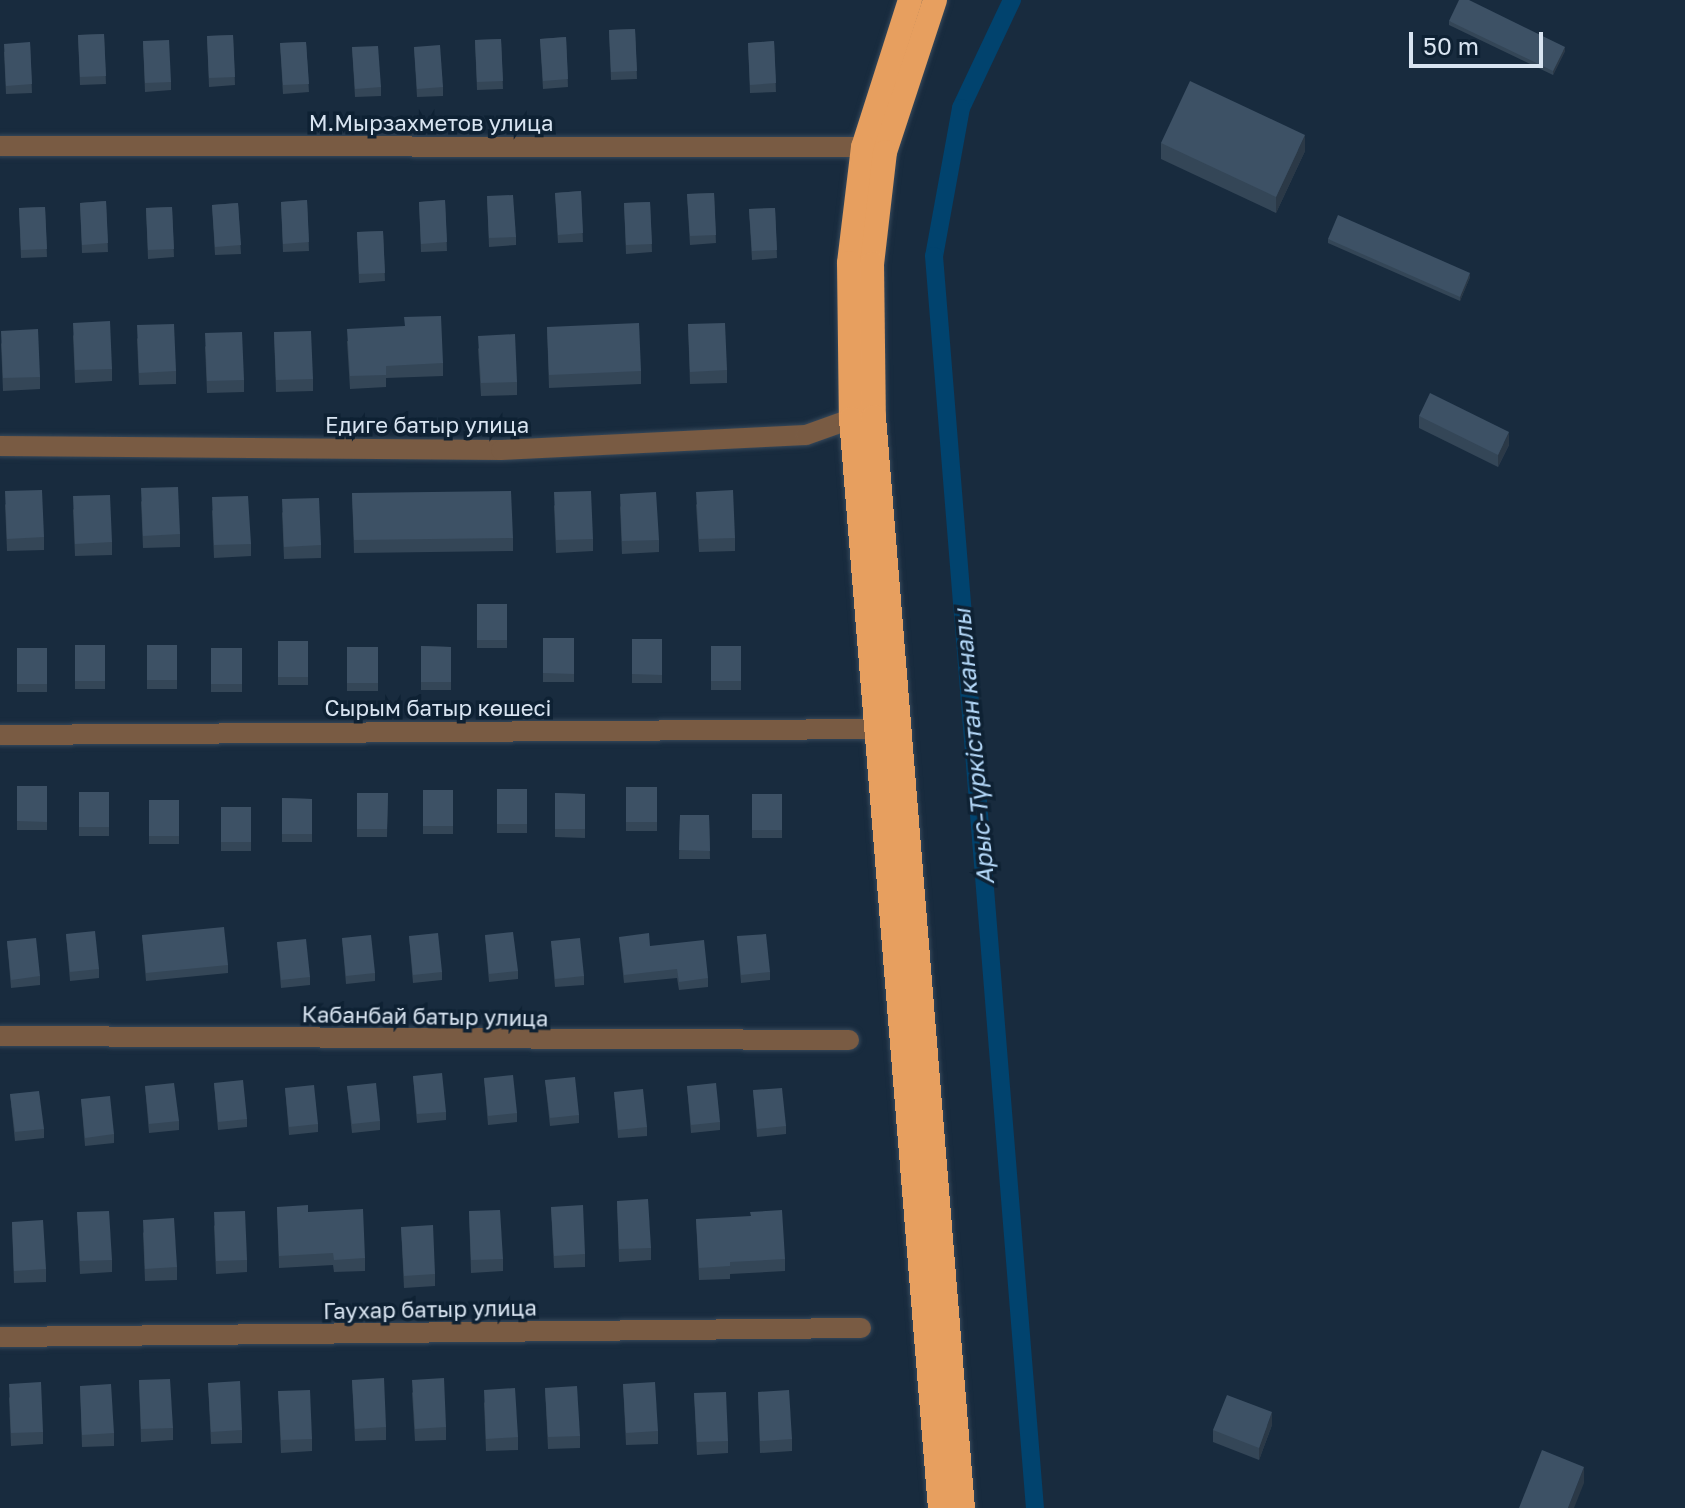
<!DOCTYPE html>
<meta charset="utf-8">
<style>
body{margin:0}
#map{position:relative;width:1685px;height:1508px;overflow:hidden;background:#182b3e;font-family:"Golos Text",sans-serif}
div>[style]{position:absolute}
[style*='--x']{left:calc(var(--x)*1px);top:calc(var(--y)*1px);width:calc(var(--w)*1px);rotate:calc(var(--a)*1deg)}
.canal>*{height:18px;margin:-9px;padding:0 9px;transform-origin:9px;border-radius:9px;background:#01436e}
.roads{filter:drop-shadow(0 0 2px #37495b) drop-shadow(0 0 2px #37495b)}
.minor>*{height:20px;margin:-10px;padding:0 10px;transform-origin:10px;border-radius:10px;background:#795b43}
.highway>*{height:24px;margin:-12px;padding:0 12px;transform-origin:12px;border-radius:12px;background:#e79f5f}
.wall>*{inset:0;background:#344657}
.shaded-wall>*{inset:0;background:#2b3947}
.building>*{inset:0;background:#3d5165}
span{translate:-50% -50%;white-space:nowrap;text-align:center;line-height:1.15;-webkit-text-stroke:7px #0e2133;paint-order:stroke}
.street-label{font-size:22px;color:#d8e4f1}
.water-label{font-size:24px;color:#b5d9fa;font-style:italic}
.scale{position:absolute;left:1409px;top:32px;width:134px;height:36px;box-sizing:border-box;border:4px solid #d8e4f1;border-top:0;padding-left:10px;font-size:24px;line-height:28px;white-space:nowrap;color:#d8e4f1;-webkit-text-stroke:6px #0e2133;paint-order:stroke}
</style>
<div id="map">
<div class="canal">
<div style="--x:1012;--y:0;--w:119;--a:115.3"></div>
<div style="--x:961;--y:108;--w:150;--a:100.3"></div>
<div style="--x:934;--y:256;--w:1256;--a:85.39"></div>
</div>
<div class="roads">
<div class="minor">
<div style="--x:0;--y:146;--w:863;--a:0.07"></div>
<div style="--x:0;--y:446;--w:501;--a:0.46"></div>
<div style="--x:501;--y:450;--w:305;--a:-2.8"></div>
<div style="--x:806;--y:435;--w:48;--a:-19.6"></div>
<div style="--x:0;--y:735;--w:877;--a:-0.39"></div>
<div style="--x:0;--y:1036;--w:849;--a:0.27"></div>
<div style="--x:0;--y:1337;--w:861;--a:-0.6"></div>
</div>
<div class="highway">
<div style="--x:910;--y:0;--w:154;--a:107.7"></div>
<div style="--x:863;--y:147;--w:117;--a:96.9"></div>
<div style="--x:849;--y:263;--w:156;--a:89.3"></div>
<div style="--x:851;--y:419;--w:1093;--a:85.33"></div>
<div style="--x:935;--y:0;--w:160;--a:108.2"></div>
<div style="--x:885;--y:152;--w:113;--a:96.6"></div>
<div style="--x:872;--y:264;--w:153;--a:89.3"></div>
<div style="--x:874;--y:417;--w:1095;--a:85.34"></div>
</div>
</div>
<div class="wall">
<div style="clip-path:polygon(1449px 21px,1565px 51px,1553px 75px,1449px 25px)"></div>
<div style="clip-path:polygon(635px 29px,637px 79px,611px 80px,609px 30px)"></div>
<div style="clip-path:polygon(104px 34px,106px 84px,80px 85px,78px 35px)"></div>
<div style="clip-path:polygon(233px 35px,235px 85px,209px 87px,207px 36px)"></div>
<div style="clip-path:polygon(566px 37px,568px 87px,543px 89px,540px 39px)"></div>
<div style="clip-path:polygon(501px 39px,503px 89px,477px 90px,475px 40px)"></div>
<div style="clip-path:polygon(143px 41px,171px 82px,171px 90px,145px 92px)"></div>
<div style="clip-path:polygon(774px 41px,776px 92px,750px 93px,748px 43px)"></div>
<div style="clip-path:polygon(30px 42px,32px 93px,6px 94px,4px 52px)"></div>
<div style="clip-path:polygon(306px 42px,309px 92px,283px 94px,280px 43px)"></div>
<div style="clip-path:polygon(352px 47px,381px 87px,381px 96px,355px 97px)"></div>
<div style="clip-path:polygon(414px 47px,443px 87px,443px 96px,417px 97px)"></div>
<div style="clip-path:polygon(1161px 143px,1305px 151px,1276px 213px,1161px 159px)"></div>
<div style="clip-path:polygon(581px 191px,583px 242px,558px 243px,555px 193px)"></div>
<div style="clip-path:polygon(714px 193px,716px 243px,690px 245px,687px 194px)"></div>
<div style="clip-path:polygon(487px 196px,516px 237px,516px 245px,489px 247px)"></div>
<div style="clip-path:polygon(307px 200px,309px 251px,283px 252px,281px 202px)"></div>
<div style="clip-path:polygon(445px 200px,447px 251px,421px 252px,419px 202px)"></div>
<div style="clip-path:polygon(106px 201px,108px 252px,82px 253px,80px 203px)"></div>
<div style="clip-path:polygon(650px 202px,652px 252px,626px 254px,624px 203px)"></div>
<div style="clip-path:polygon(238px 203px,241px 254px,215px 255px,212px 205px)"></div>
<div style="clip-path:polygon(45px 207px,47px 257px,21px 258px,19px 208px)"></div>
<div style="clip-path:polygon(172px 207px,174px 257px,148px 259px,146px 208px)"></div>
<div style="clip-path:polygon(775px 208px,777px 258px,752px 260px,749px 209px)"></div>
<div style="clip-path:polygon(383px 231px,385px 281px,359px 283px,357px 232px)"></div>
<div style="clip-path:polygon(1328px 239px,1470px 277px,1460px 301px,1328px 243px)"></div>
<div style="clip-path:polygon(688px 324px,727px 370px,727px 383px,690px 384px)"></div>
<div style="clip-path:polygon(547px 327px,641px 371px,641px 384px,549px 388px)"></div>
<div style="clip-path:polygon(274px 332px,313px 379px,313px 391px,276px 392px)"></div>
<div style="clip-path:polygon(73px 335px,112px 369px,112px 381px,75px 383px)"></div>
<div style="clip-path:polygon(137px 338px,176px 371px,176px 384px,139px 385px)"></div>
<div style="clip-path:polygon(347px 341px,443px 363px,443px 376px,386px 378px,386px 387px,350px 389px)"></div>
<div style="clip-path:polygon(1px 343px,40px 377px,40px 389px,3px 391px)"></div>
<div style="clip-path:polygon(205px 346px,244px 380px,244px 392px,207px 393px)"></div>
<div style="clip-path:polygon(478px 348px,517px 382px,517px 395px,481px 396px)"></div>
<div style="clip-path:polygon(1419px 416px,1509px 445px,1498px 467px,1419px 428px)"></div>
<div style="clip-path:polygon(352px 493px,513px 538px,513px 551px,354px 553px)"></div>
<div style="clip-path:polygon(141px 501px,180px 534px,180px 547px,143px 548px)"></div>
<div style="clip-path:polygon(5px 504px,44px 537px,44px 550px,7px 551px)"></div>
<div style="clip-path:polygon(696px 504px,735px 538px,735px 551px,699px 552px)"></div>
<div style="clip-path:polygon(554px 505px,593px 539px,593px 551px,556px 553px)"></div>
<div style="clip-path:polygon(620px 506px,659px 540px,659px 552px,622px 554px)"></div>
<div style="clip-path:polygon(73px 509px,112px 542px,112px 555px,75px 556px)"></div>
<div style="clip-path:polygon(212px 510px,251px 544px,251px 556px,214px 558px)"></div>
<div style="clip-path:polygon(282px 512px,321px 545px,321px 558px,284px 559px)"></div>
<div style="clip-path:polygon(477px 604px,507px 604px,507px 648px,477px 648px)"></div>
<div style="clip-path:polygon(543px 638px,574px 638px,574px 682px,543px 682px)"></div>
<div style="clip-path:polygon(632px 639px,662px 639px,662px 683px,632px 683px)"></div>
<div style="clip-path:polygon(278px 641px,308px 641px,308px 685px,278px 685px)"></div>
<div style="clip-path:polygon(75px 645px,105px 645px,105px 689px,75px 689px)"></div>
<div style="clip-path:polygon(147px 645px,177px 645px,177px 689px,147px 689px)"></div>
<div style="clip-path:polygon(421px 646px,451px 647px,451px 690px,421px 690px)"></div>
<div style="clip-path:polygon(711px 646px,741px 646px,741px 690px,711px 690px)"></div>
<div style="clip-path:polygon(347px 647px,378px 647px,378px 691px,347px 691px)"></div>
<div style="clip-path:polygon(17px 648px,47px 648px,47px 692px,17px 692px)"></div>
<div style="clip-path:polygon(211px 648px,242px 648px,242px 692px,211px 692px)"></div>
<div style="clip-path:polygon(17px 786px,47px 786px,47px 830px,17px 830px)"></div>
<div style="clip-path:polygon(626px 787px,657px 787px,657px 831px,626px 831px)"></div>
<div style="clip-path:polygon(497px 789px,527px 789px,527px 833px,497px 833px)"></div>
<div style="clip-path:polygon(423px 790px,453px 790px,453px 834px,423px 834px)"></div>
<div style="clip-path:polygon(79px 792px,109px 792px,109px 836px,79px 836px)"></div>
<div style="clip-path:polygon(357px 793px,388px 793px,387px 837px,357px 837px)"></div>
<div style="clip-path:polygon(555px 793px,585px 794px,585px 838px,555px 837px)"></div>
<div style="clip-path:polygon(752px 794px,782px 794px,782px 838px,752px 838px)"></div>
<div style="clip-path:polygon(282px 798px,312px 799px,312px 842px,282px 842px)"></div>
<div style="clip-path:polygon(149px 800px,179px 800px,179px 844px,149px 844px)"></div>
<div style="clip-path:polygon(221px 807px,251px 807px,251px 851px,221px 851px)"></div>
<div style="clip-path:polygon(680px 815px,709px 815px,710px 859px,679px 859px)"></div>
<div style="clip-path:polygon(66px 934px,99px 969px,99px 978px,70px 981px)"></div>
<div style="clip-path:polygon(142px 935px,228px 965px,228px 973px,146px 981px)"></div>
<div style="clip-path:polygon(485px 935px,518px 971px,518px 979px,489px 982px)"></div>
<div style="clip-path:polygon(409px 936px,442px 972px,442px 980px,413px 983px)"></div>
<div style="clip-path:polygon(737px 936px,770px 972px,770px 980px,741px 983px)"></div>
<div style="clip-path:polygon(619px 937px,650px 946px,708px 978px,708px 987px,679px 990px,677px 978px,624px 983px)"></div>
<div style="clip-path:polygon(342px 938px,375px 973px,375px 981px,346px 984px)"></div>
<div style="clip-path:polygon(7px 941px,40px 976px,40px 985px,11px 988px)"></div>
<div style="clip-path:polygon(551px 941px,584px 976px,584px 985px,555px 987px)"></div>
<div style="clip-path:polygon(277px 942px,310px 977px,310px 985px,281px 988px)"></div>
<div style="clip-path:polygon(413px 1076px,446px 1112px,446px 1120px,417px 1123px)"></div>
<div style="clip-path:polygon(484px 1078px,517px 1113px,517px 1122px,488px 1125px)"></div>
<div style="clip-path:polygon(545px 1080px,579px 1115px,579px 1123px,550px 1126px)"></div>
<div style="clip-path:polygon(214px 1083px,247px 1119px,247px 1127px,218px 1130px)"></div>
<div style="clip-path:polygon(145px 1086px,179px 1121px,179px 1130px,149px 1133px)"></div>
<div style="clip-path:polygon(347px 1086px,380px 1121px,380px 1130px,352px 1133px)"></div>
<div style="clip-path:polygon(687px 1086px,720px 1122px,720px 1130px,691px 1133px)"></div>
<div style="clip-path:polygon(285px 1088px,318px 1124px,318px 1132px,289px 1135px)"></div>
<div style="clip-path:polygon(753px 1090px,786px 1126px,786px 1134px,757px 1137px)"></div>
<div style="clip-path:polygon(614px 1092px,647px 1127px,647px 1136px,618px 1138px)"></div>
<div style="clip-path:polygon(10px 1094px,44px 1129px,44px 1138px,15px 1141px)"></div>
<div style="clip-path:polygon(81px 1099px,114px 1134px,114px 1143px,85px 1146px)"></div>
<div style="clip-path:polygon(617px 1201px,651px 1248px,651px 1260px,619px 1262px)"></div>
<div style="clip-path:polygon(277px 1207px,308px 1212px,365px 1258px,365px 1271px,334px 1272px,333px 1265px,279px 1268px)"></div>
<div style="clip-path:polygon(551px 1207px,585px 1254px,585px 1267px,554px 1268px)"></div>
<div style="clip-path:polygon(469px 1211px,503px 1259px,503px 1271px,471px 1273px)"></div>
<div style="clip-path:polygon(77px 1212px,112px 1260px,112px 1272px,80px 1274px)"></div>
<div style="clip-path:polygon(696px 1219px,785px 1259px,785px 1271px,730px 1274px,730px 1279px,699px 1280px)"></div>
<div style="clip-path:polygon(12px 1222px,46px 1269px,46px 1282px,14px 1283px)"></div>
<div style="clip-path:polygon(214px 1225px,247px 1260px,247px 1272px,216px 1274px)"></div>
<div style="clip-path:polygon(401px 1227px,435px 1274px,435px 1286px,404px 1288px)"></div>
<div style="clip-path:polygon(143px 1232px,177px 1267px,177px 1280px,145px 1281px)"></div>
<div style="clip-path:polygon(139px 1380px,173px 1428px,173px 1440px,141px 1442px)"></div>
<div style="clip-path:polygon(352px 1380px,386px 1427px,386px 1440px,355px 1441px)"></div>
<div style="clip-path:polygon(208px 1383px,242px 1430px,242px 1443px,211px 1444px)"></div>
<div style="clip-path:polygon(623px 1384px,658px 1431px,658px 1444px,626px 1445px)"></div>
<div style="clip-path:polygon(80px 1386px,114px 1433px,114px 1446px,82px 1447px)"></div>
<div style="clip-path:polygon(545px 1388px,580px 1436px,580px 1448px,548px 1449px)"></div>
<div style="clip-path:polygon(278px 1391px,312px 1439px,312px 1451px,281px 1453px)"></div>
<div style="clip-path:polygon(412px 1392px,446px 1427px,446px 1440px,415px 1441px)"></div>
<div style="clip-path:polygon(758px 1392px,792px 1439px,792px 1451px,760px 1453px)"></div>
<div style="clip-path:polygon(694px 1393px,728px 1441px,728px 1453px,697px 1455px)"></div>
<div style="clip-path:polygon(9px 1397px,43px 1432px,43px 1444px,11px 1446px)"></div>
<div style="clip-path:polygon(484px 1402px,518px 1437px,518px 1450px,486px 1451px)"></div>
<div style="clip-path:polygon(1272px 1425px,1259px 1460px,1213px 1442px,1213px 1430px)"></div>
</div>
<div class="shaded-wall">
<div style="clip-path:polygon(1565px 47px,1565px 51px,1553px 75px,1553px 71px)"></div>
<div style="clip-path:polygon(1305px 135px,1305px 151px,1276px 213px,1276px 197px)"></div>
<div style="clip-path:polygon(1470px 273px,1470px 277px,1460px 301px,1460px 297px)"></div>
<div style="clip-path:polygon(1509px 432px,1509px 445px,1498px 467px,1498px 455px)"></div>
<div style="clip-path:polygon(1272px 1412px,1272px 1425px,1259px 1460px,1259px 1448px)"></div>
<div style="clip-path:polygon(1584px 1467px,1584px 1483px,1574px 1508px,1568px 1508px)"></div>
</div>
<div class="building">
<div style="clip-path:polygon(1459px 0,1469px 0,1565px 47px,1553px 71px,1449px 21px)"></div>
<div style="clip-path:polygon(635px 29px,637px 71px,611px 72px,609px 30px)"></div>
<div style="clip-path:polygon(104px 34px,106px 76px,80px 77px,78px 35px)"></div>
<div style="clip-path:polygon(233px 35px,235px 77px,209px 78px,207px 36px)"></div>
<div style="clip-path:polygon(566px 37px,568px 79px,543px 81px,540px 39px)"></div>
<div style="clip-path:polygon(501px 39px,503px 81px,477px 82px,475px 40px)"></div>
<div style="clip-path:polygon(169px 40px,171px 82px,145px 83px,143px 41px)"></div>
<div style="clip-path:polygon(774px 41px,776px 83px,750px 85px,748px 43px)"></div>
<div style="clip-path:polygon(30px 42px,32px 84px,6px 86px,4px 44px)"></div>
<div style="clip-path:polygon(306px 42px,309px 84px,283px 85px,280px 43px)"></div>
<div style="clip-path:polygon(440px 45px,443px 87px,417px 89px,414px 47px)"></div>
<div style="clip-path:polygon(378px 46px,381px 87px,355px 89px,352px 47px)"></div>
<div style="clip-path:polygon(1190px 81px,1305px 135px,1276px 197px,1161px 143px)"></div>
<div style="clip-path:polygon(581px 191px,583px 233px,558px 235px,555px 193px)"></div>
<div style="clip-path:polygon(714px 193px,716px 235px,690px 236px,687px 194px)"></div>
<div style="clip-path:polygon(513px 195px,516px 237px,489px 238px,487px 196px)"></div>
<div style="clip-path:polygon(307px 200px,309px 242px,283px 244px,281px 202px)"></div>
<div style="clip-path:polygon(445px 200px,447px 242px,421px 244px,419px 202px)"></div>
<div style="clip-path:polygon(106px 201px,108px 243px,82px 245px,80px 203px)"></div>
<div style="clip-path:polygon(650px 202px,652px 244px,626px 245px,624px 203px)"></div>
<div style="clip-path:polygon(238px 203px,241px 245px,215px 247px,212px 205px)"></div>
<div style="clip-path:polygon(45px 207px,47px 249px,21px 250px,19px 208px)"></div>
<div style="clip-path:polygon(172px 207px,174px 249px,148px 250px,146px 208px)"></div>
<div style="clip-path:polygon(775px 208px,777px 250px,752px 251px,749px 209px)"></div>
<div style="clip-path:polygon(1338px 215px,1470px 273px,1460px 297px,1328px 239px)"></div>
<div style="clip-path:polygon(383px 231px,385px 273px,359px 274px,357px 232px)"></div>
<div style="clip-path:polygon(441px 316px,443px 363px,386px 366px,386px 375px,350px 376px,347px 329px,405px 326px,404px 317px)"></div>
<div style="clip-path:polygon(110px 321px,112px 369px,75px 370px,73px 323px)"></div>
<div style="clip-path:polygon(639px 323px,641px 371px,549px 375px,547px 327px)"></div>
<div style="clip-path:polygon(725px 323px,727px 370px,690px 372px,688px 324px)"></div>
<div style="clip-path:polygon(174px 324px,176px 371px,139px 373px,137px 325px)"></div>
<div style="clip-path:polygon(38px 329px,40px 377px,3px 378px,1px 331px)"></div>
<div style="clip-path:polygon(311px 331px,313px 379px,276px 380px,274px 332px)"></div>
<div style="clip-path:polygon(242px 332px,244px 380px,207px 381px,205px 333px)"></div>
<div style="clip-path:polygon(515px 334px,517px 382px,481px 383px,478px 336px)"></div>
<div style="clip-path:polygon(1430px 393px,1509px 432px,1498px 455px,1419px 416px)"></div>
<div style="clip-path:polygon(178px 487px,180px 534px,143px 536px,141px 488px)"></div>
<div style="clip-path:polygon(42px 490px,44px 537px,7px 539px,5px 491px)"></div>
<div style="clip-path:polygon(733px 490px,735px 538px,699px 539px,696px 492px)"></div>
<div style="clip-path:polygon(511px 491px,513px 538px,354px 540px,352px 493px)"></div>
<div style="clip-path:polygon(591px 491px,593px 539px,556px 540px,554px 492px)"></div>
<div style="clip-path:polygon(656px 492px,659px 540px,622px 541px,620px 494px)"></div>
<div style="clip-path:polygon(110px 495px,112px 542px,75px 544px,73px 496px)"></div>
<div style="clip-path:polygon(248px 496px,251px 544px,214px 545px,212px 497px)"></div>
<div style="clip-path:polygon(319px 498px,321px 545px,284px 547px,282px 499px)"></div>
<div style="clip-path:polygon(477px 604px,507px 604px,507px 640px,477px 640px)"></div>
<div style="clip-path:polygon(543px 638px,574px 638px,574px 674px,543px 673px)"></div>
<div style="clip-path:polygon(632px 639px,662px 639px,662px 675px,632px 674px)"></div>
<div style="clip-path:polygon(278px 641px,308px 641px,308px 677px,278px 677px)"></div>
<div style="clip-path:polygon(75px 645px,105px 645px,105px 681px,75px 681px)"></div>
<div style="clip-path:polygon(147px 645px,177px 645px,177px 680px,147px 680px)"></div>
<div style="clip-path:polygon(421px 646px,451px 647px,451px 682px,421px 682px)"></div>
<div style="clip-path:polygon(711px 646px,741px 646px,741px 681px,711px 681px)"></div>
<div style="clip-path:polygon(347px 647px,378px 647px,378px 683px,347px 683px)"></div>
<div style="clip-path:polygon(17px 648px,47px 648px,47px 684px,17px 684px)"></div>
<div style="clip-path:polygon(211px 648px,242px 648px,242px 684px,211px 684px)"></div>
<div style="clip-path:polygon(17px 786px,47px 786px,47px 822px,17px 821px)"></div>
<div style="clip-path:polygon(626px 787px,657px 787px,657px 822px,626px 822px)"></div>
<div style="clip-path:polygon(497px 789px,527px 789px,527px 824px,497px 824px)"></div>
<div style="clip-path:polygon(423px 790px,453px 790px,453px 826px,423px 826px)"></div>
<div style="clip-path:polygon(79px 792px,109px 792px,109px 827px,79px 827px)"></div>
<div style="clip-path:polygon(357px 793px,388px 793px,387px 829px,357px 829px)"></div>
<div style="clip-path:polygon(555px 793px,585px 794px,585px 829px,555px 829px)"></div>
<div style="clip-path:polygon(752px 794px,782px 794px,782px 830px,752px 830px)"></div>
<div style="clip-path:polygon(282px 798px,312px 799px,312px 834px,282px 834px)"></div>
<div style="clip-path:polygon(149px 800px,179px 800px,179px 836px,149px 836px)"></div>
<div style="clip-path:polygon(221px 807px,251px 807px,251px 842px,221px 842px)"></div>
<div style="clip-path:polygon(680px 815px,709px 815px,710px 851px,679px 850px)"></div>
<div style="clip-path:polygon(224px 927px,228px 965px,146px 973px,142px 935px)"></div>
<div style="clip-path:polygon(95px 931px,99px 969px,70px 972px,66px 934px)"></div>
<div style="clip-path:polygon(513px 932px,518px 971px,489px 974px,485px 935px)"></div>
<div style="clip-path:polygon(438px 933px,442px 972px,413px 975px,409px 936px)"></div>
<div style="clip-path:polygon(649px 933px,650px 946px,704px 940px,708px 978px,679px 982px,677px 969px,624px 975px,619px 937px)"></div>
<div style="clip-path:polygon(766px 934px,770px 972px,741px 975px,737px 936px)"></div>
<div style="clip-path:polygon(371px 935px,375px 973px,346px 976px,342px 938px)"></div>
<div style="clip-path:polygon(36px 938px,40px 976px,11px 980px,7px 941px)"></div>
<div style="clip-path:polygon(580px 938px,584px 976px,555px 979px,551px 941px)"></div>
<div style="clip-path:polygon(306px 939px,310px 977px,281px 980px,277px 942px)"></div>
<div style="clip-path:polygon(442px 1073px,446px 1112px,417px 1114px,413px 1076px)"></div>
<div style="clip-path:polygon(513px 1075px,517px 1113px,488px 1116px,484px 1078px)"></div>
<div style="clip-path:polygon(575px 1077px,579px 1115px,550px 1118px,545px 1080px)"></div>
<div style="clip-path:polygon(243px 1080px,247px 1119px,218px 1122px,214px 1083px)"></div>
<div style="clip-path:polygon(174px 1083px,179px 1121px,149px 1124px,145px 1086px)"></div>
<div style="clip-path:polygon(376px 1083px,380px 1121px,352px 1124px,347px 1086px)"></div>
<div style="clip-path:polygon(716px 1083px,720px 1122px,691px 1125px,687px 1086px)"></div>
<div style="clip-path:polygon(314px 1085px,318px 1124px,289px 1127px,285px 1088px)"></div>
<div style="clip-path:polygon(782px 1088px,786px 1126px,757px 1129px,753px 1090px)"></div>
<div style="clip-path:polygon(643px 1089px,647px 1127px,618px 1130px,614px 1092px)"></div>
<div style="clip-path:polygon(39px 1091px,44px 1129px,15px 1132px,10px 1094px)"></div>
<div style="clip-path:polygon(110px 1096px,114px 1134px,85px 1138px,81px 1099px)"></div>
<div style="clip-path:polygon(648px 1199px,651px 1248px,619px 1249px,617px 1201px)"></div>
<div style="clip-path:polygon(308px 1205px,308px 1212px,363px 1209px,365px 1258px,334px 1260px,333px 1253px,279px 1256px,277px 1207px)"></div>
<div style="clip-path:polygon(583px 1205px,585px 1254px,554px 1256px,551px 1207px)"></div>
<div style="clip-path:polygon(500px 1210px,503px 1259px,471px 1260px,469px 1211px)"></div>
<div style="clip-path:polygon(782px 1210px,785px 1259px,730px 1262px,730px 1266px,699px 1268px,696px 1219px,751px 1216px,750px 1212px)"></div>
<div style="clip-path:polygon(109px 1211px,112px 1260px,80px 1261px,77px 1212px)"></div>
<div style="clip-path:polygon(245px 1211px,247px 1260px,216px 1261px,214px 1212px)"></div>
<div style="clip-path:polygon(174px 1218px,177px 1267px,145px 1269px,143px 1220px)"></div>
<div style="clip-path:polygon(43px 1220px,46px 1269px,14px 1271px,12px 1222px)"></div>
<div style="clip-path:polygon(433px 1225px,435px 1274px,404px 1276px,401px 1227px)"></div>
<div style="clip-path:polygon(384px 1378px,386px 1427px,355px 1429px,352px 1380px)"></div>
<div style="clip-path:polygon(444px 1378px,446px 1427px,415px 1429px,412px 1380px)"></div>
<div style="clip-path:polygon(170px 1379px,173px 1428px,141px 1429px,139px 1380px)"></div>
<div style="clip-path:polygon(240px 1381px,242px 1430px,211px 1432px,208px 1383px)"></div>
<div style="clip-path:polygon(41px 1382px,43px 1432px,11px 1433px,9px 1384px)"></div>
<div style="clip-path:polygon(655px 1382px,658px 1431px,626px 1433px,623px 1384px)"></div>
<div style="clip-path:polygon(111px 1384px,114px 1433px,82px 1435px,80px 1386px)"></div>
<div style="clip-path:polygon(577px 1386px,580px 1436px,548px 1437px,545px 1388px)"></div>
<div style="clip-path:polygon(515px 1388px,518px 1437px,486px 1439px,484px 1390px)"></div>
<div style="clip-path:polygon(310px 1390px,312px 1439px,281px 1440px,278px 1391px)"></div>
<div style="clip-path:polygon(789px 1390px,792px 1439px,760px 1441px,758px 1392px)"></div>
<div style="clip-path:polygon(726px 1392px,728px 1441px,697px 1442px,694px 1393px)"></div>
<div style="clip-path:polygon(1227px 1395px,1272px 1412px,1259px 1448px,1213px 1430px)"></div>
<div style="clip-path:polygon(1542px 1450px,1584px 1467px,1568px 1508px,1519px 1508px)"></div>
</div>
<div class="street-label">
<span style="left:431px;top:123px">М.Мырзахметов улица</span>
<span style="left:427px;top:425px">Едиге батыр улица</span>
<span style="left:438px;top:708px">Сырым батыр көшесі</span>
<span style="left:425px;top:1016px;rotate:1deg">Кабанбай батыр улица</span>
<span style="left:430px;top:1309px;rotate:-1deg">Гаухар батыр улица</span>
</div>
<div class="water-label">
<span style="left:973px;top:747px;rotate:-95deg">Арыс-Түркістан каналы</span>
</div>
<div class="scale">50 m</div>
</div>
